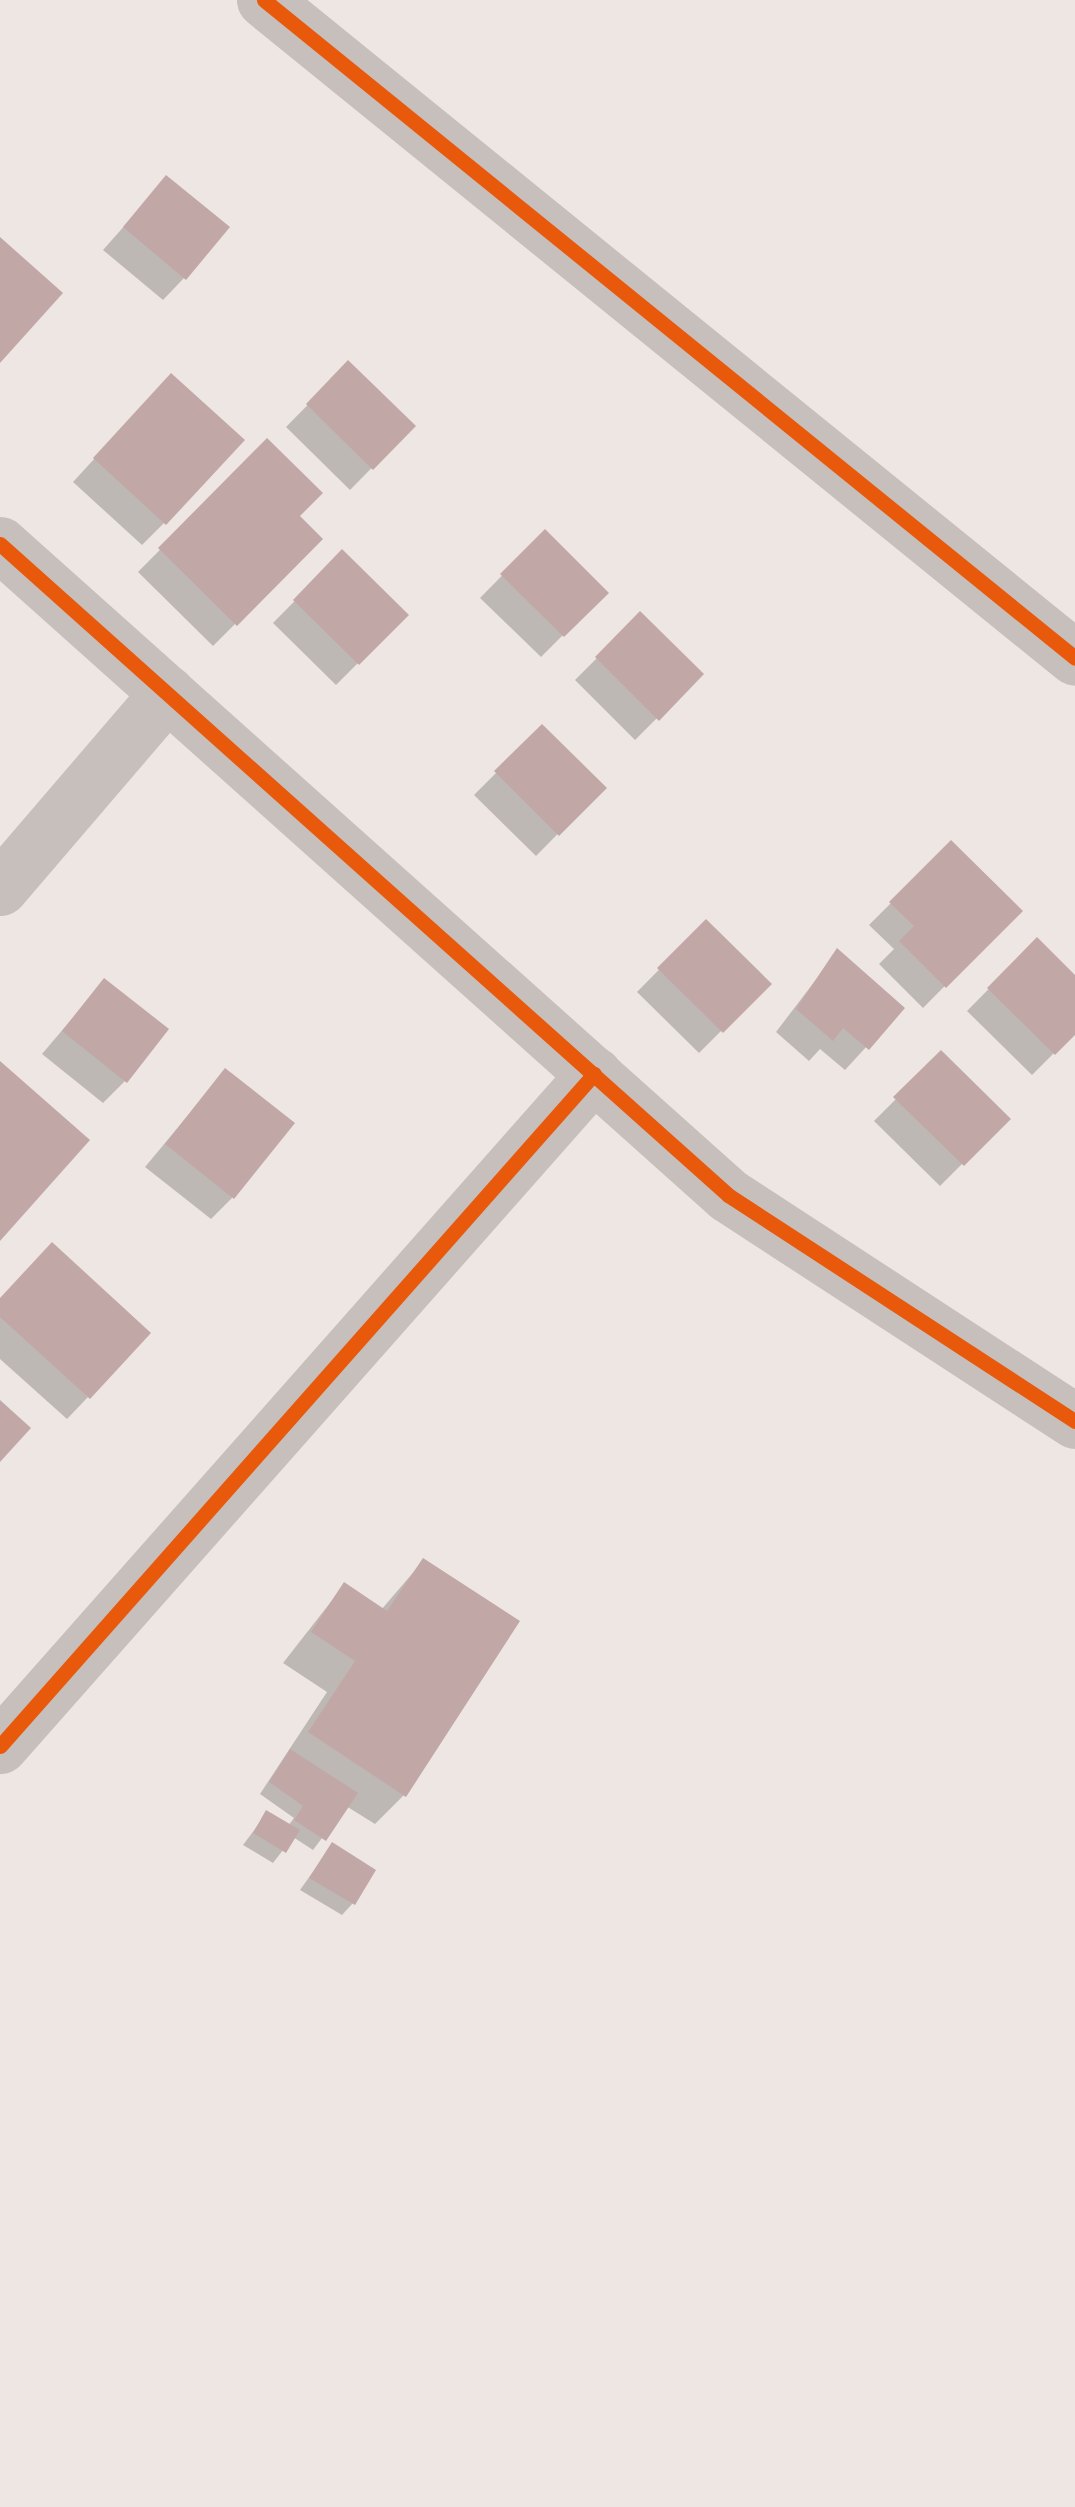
<!DOCTYPE html>
<style>
body{margin:0}
#map{position:relative;width:1075px;height:2507px;overflow:hidden;background:#eee6e3;font-family:Commissioner,sans-serif}
div>[style]{position:absolute}
[style*='--x']{left:calc(var(--x)*1px);top:calc(var(--y)*1px);width:calc(var(--w)*1px);rotate:calc(var(--a)*1deg)}
.shadow>*{inset:0;background:#0003}
.building>*{inset:0;background:#c1a7a5}
.minor>*{height:55px;margin:-27.5px;padding:0 27.5px;transform-origin:27.5px;border-radius:27.5px;background:#c7bfbc}
.cycleway>*{height:15px;margin:-7.5px;padding:0 7.5px;transform-origin:7.5px;border-radius:7.5px;background:#e8590c}
span{translate:-50% -50%;white-space:nowrap;text-align:center;line-height:1.15;-webkit-text-stroke:10px #faf0eb;paint-order:stroke}
</style>
<div id="map">
<div class="shadow">
<div style="clip-path:polygon(166px 179px,184px 278px,163px 300px,103px 250px)"></div>
<div style="clip-path:polygon(348px 364px,413px 426px,350px 490px,286px 427px)"></div>
<div style="clip-path:polygon(150px 398px,164px 523px,142px 545px,73px 482px)"></div>
<div style="clip-path:polygon(267px 442px,297px 516px,320px 539px,213px 646px,138px 572px)"></div>
<div style="clip-path:polygon(545px 532px,605px 593px,541px 657px,480px 598px)"></div>
<div style="clip-path:polygon(342px 553px,406px 615px,336px 685px,273px 623px)"></div>
<div style="clip-path:polygon(640px 615px,701px 674px,635px 740px,575px 680px)"></div>
<div style="clip-path:polygon(542px 727px,603px 788px,536px 856px,474px 795px)"></div>
<div style="clip-path:polygon(951px 843px,1019px 911px,923px 1008px,879px 964px,894px 949px,869px 925px)"></div>
<div style="clip-path:polygon(706px 922px,768px 984px,699px 1053px,637px 992px)"></div>
<div style="clip-path:polygon(1037px 940px,1075px 978px,1075px 1032px,1032px 1075px,967px 1011px)"></div>
<div style="clip-path:polygon(837px 952px,902px 1008px,845px 1070px,820px 1049px,809px 1061px,776px 1032px)"></div>
<div style="clip-path:polygon(104px 981px,125px 1081px,103px 1103px,42px 1054px)"></div>
<div style="clip-path:polygon(941px 1054px,1007px 1119px,940px 1186px,874px 1121px)"></div>
<div style="clip-path:polygon(225px 1071px,232px 1198px,211px 1219px,145px 1167px)"></div>
<div style="clip-path:polygon(0 1299px,88px 1397px,67px 1419px,0 1359px)"></div>
<div style="clip-path:polygon(423px 1561px,404px 1795px,375px 1824px,346px 1806px,313px 1850px,293px 1837px,273px 1863px,243px 1845px,267px 1813px,288px 1826px,294px 1818px,260px 1794px,327px 1692px,283px 1663px,344px 1585px,381px 1610px)"></div>
<div style="clip-path:polygon(332px 1845px,353px 1903px,342px 1915px,300px 1890px)"></div>
</div>
<div class="building">
<div style="clip-path:polygon(166px 175px,230px 227px,186px 280px,123px 227px)"></div>
<div style="clip-path:polygon(0 237px,63px 293px,0 363px)"></div>
<div style="clip-path:polygon(348px 360px,416px 426px,373px 470px,306px 404px)"></div>
<div style="clip-path:polygon(171px 373px,245px 440px,166px 525px,93px 458px)"></div>
<div style="clip-path:polygon(267px 438px,323px 493px,300px 516px,323px 539px,237px 626px,158px 548px)"></div>
<div style="clip-path:polygon(545px 529px,609px 593px,564px 637px,500px 574px)"></div>
<div style="clip-path:polygon(342px 549px,409px 615px,359px 665px,293px 600px)"></div>
<div style="clip-path:polygon(640px 611px,704px 674px,659px 721px,595px 657px)"></div>
<div style="clip-path:polygon(542px 724px,607px 788px,559px 836px,494px 771px)"></div>
<div style="clip-path:polygon(951px 840px,1023px 911px,946px 988px,899px 941px,914px 926px,889px 902px)"></div>
<div style="clip-path:polygon(706px 919px,772px 984px,723px 1033px,657px 968px)"></div>
<div style="clip-path:polygon(1037px 937px,1075px 975px,1075px 1035px,1055px 1055px,987px 988px)"></div>
<div style="clip-path:polygon(837px 948px,905px 1008px,869px 1050px,843px 1028px,833px 1041px,796px 1009px)"></div>
<div style="clip-path:polygon(104px 978px,169px 1029px,127px 1083px,62px 1031px)"></div>
<div style="clip-path:polygon(941px 1050px,1011px 1119px,964px 1166px,893px 1097px)"></div>
<div style="clip-path:polygon(0 1061px,90px 1140px,0 1241px)"></div>
<div style="clip-path:polygon(225px 1068px,295px 1123px,234px 1199px,165px 1144px)"></div>
<div style="clip-path:polygon(52px 1242px,151px 1333px,90px 1399px,0 1317px,0 1298px)"></div>
<div style="clip-path:polygon(0 1400px,31px 1428px,0 1462px)"></div>
<div style="clip-path:polygon(423px 1558px,520px 1621px,406px 1797px,308px 1732px,355px 1661px,311px 1632px,344px 1582px,387px 1611px)"></div>
<div style="clip-path:polygon(290px 1749px,358px 1793px,326px 1841px,294px 1820px,303px 1806px,269px 1782px)"></div>
<div style="clip-path:polygon(266px 1810px,300px 1830px,286px 1853px,253px 1833px)"></div>
<div style="clip-path:polygon(332px 1842px,376px 1870px,355px 1905px,309px 1878px)"></div>
</div>
<div class="minor">
<div style="--x:264;--y:0;--w:1044;--a:39.05"></div>
<div style="--x:0;--y:544;--w:977;--a:41.8"></div>
<div style="--x:728;--y:1195;--w:414;--a:33.1"></div>
<div style="--x:0;--y:888;--w:257;--a:-49.4"></div>
<div style="--x:0;--y:1746;--w:897;--a:-48.53"></div>
</div>
<div class="cycleway">
<div style="--x:264;--y:0;--w:1044;--a:39.05"></div>
<div style="--x:0;--y:544;--w:977;--a:41.8"></div>
<div style="--x:728;--y:1195;--w:414;--a:33.1"></div>
<div style="--x:0;--y:1746;--w:897;--a:-48.53"></div>
</div>
</div>
